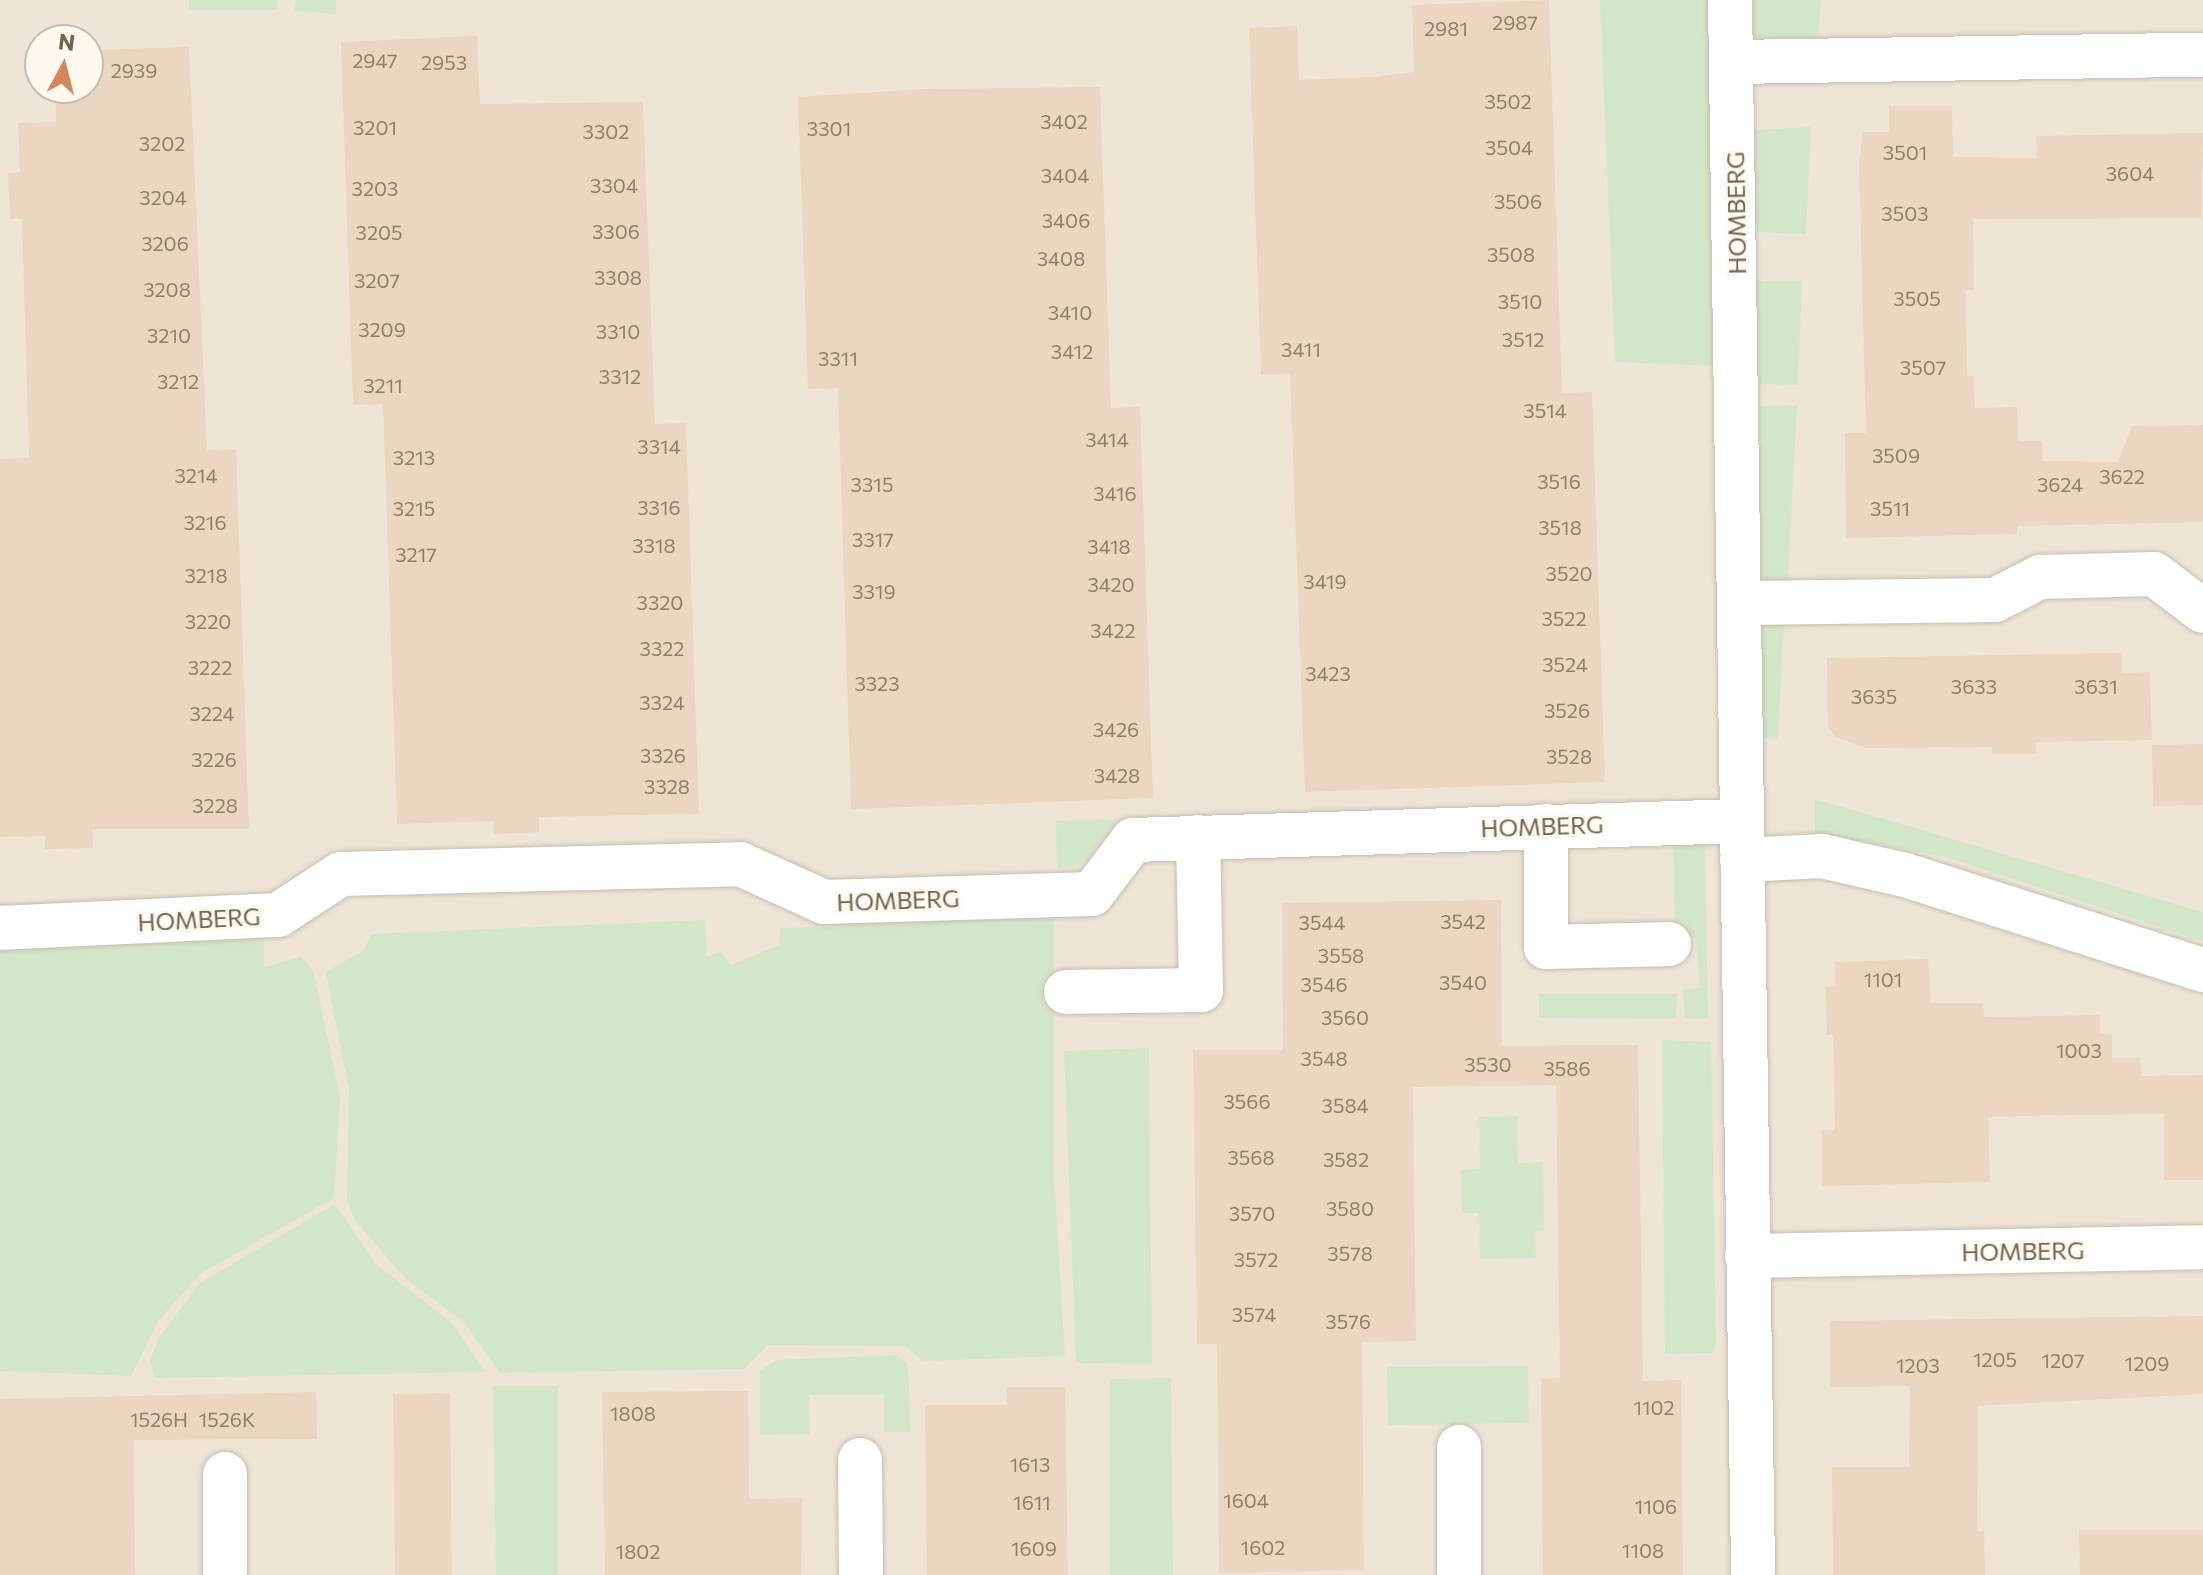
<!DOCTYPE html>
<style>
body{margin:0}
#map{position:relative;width:2203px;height:1575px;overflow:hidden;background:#faf5e9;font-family:Commissioner,sans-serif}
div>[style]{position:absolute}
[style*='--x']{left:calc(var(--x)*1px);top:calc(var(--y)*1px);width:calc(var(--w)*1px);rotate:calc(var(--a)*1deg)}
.residential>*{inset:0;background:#eee5d6}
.green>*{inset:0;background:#d2e7c9}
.building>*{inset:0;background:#ebd6c2}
.roads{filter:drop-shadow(0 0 2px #c8bdae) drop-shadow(0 0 2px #c8bdae)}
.minor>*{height:44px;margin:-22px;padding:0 22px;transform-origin:22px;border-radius:22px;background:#fff}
span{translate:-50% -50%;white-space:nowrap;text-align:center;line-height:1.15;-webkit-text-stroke:6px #fdf9ef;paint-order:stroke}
.number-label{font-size:20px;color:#907e6c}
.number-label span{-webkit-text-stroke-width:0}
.street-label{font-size:24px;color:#726050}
.north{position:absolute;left:24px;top:24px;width:80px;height:80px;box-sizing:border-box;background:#fdf9ef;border:2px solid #c5bcaf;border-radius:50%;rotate:7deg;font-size:22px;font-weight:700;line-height:32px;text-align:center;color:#726050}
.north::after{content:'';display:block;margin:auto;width:28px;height:36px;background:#d6855c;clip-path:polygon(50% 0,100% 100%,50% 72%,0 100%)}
</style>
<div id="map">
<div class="residential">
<div style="clip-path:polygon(evenodd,0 0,2203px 0,2203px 1575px,0 1575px,0 0,40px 40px,88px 40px,88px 88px,40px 88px,40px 40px)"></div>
</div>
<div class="green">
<div style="clip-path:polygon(189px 0,278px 0,276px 10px,189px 10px)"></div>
<div style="clip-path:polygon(296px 0,336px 0,336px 14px,294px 11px)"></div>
<div style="clip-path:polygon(1600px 0,1708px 0,1714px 366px,1615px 362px)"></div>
<div style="clip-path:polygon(1753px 0,1821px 0,1818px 39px,1754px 42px)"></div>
<div style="clip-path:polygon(1811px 127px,1806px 234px,1756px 232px,1755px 130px)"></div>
<div style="clip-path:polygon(1757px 281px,1802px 281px,1798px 385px,1757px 384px)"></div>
<div style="clip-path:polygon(1797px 405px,1788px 581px,1760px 581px,1760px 406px)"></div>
<div style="clip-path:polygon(1760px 622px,1784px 622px,1778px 739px,1762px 738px)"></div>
<div style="clip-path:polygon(1815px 799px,2203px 912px,2203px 941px,1945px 857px,1815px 832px)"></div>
<div style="clip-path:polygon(1119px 819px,1084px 865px,1057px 868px,1056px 821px)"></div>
<div style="clip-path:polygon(1705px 844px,1708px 1019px,1685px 1019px,1683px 989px,1700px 988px,1696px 938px,1675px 939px,1673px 845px)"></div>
<div style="clip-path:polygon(1054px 909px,1054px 1174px,1065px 1356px,923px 1361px,905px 1346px,768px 1345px,744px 1369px,500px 1373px,464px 1322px,405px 1278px,354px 1219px,347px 1200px,349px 1090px,326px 972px,364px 950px,371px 934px,705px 920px,707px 957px,720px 951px,731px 965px,779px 945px,780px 928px,832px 927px,833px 918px)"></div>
<div style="clip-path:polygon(264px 936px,264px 967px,301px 957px,313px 970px,340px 1096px,334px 1198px,200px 1274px,158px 1321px,131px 1376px,0 1371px,0 945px)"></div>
<div style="clip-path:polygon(1539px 994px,1677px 994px,1676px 1019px,1539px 1018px)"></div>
<div style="clip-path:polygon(1662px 1040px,1711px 1042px,1716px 1344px,1711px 1353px,1665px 1354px)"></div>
<div style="clip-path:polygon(1149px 1048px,1152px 1364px,1076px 1363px,1064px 1051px)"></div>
<div style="clip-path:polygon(1517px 1116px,1518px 1163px,1543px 1162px,1544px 1231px,1535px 1232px,1536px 1258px,1480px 1259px,1479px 1213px,1462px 1213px,1461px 1170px,1480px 1169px,1479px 1117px)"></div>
<div style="clip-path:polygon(335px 1204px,376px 1264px,453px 1324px,485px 1372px,155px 1378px,150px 1360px,160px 1336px,200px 1283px)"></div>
<div style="clip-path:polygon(897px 1355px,908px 1365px,911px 1432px,884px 1432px,884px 1395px,809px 1395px,810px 1434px,760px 1435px,760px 1371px,776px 1360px)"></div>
<div style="clip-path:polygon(1528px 1366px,1529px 1423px,1388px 1425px,1387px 1367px)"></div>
<div style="clip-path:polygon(1171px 1378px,1173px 1575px,1110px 1575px,1110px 1379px)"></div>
<div style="clip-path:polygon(493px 1386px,558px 1386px,558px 1575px,496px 1575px)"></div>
</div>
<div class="building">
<div style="clip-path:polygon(1549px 0,1562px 393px,1592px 392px,1605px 782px,1305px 792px,1290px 374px,1261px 375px,1249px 28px,1297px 26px,1299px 80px,1375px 77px,1414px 72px,1412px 5px)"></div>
<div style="clip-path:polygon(477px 36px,480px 104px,643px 102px,655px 424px,686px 423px,699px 814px,539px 817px,539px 832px,494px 834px,493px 821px,397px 824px,383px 404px,353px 405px,341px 42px)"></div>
<div style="clip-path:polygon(189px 47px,207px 450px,236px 449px,249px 829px,92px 829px,93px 848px,45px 849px,45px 836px,0 837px,0 459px,29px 458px,22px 219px,10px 219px,8px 173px,20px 172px,18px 123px,56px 122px,55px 88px,88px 88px,88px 50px)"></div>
<div style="clip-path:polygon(1100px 87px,1111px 408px,1140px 407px,1153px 798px,851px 809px,838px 388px,808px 389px,798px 97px,923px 89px)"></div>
<div style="clip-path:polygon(1889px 106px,1952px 106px,1953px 157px,2037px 158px,2036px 136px,2203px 133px,2201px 218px,1973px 219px,1974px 290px,1966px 290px,1967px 376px,1974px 376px,1975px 408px,2017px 407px,2018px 441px,2042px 441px,2043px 461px,2118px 462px,2132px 426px,2203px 425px,2203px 522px,2017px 526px,2017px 534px,1846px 538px,1845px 433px,1866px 433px,1859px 163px,1863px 132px,1889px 132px)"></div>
<div style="clip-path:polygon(2121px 653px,2122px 673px,2150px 672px,2152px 740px,2036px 742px,2036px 754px,1992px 754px,1992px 747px,1866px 748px,1836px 737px,1828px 726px,1827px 658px)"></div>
<div style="clip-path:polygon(2203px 744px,2203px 805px,2153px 806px,2152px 745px)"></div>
<div style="clip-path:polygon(1501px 900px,1502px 1046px,1638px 1045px,1643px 1381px,1681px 1380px,1683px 1575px,1543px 1575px,1541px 1379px,1560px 1378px,1556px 1085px,1413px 1087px,1416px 1341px,1362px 1342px,1364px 1570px,1219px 1573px,1217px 1344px,1197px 1344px,1193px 1050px,1283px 1050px,1282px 903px)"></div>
<div style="clip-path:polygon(1928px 959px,1931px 1003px,1983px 1003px,1984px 1017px,2100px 1015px,2100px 1033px,2112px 1034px,2112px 1058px,2140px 1058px,2141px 1076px,2203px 1075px,2203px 1180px,2164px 1180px,2164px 1114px,2065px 1115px,1988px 1117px,1990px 1182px,1822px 1186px,1822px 1130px,1835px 1130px,1833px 1035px,1827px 1035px,1825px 987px,1836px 986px,1835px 962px)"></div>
<div style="clip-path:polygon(2203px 1316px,2203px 1394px,1978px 1406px,1977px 1531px,1984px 1531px,1985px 1575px,1833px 1575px,1832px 1467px,1909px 1467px,1910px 1386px,1830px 1387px,1830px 1321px)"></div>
<div style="clip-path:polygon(1007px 1387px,1065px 1387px,1068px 1575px,927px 1575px,925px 1405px,1007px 1405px)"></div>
<div style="clip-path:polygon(748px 1391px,749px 1499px,802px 1498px,801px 1575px,605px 1575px,602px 1392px)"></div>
<div style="clip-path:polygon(316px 1392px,317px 1439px,134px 1440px,135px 1575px,0 1575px,0 1399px)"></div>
<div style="clip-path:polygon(450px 1393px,452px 1575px,395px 1575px,393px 1394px)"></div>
<div style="clip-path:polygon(2079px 1530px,2203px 1530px,2203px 1575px,2080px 1575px)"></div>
</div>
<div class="roads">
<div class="minor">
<div style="--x:1730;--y:0;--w:1575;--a:89.16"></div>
<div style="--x:1733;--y:62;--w:470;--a:-0.9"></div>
<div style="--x:1742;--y:603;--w:253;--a:-0.7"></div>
<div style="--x:1995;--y:600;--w:51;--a:-27.1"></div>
<div style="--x:2040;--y:577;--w:114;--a:-1.5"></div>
<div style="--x:2154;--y:574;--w:61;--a:37.1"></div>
<div style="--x:1546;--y:826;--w:121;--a:90"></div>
<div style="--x:1546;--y:947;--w:123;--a:-1.4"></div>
<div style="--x:1742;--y:860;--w:80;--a:-2.9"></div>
<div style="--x:1822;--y:856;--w:85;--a:12.9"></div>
<div style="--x:1905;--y:875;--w:313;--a:17.7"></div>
<div style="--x:0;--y:928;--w:278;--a:-2.7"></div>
<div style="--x:278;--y:915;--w:75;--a:-33.1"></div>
<div style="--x:341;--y:874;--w:399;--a:-1.4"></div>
<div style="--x:740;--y:864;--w:92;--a:24.3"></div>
<div style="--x:824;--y:902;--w:268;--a:-1.7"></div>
<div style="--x:1092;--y:894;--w:68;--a:-52.8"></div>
<div style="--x:1133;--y:840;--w:608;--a:-1.79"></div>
<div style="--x:1066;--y:992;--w:135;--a:-0.8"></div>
<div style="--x:1201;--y:990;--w:153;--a:-91.1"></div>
<div style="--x:1747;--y:1256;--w:456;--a:-1.1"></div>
<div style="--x:1459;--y:1447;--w:128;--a:90"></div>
<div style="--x:860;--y:1460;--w:115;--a:89.5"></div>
<div style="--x:225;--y:1575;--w:101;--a:-90"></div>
</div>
</div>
<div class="number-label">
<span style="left:1515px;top:22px">2987</span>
<span style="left:1446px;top:28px">2981</span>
<span style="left:375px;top:60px">2947</span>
<span style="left:444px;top:62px">2953</span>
<span style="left:134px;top:70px">2939</span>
<span style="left:1508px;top:101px">3502</span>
<span style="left:1064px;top:121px">3402</span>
<span style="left:375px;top:127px">3201</span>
<span style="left:829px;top:128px">3301</span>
<span style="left:606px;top:131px">3302</span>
<span style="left:162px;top:143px">3202</span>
<span style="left:1509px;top:147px">3504</span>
<span style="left:1905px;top:152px">3501</span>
<span style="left:2130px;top:173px">3604</span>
<span style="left:1065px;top:175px">3404</span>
<span style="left:614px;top:185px">3304</span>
<span style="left:375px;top:188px">3203</span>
<span style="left:163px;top:197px">3204</span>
<span style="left:1518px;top:201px">3506</span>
<span style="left:1905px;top:213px">3503</span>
<span style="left:1066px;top:220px">3406</span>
<span style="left:616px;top:231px">3306</span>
<span style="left:379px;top:232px">3205</span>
<span style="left:165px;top:243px">3206</span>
<span style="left:1511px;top:254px">3508</span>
<span style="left:1061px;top:258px">3408</span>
<span style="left:618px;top:277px">3308</span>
<span style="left:377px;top:280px">3207</span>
<span style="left:167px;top:289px">3208</span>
<span style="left:1917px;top:298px">3505</span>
<span style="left:1520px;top:301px">3510</span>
<span style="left:1070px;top:312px">3410</span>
<span style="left:382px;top:329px">3209</span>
<span style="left:618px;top:331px">3310</span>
<span style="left:169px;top:335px">3210</span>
<span style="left:1523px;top:339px">3512</span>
<span style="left:1301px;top:349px">3411</span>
<span style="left:1072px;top:351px">3412</span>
<span style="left:838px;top:358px">3311</span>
<span style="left:1923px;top:367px">3507</span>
<span style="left:620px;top:376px">3312</span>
<span style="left:178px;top:381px">3212</span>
<span style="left:383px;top:385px">3211</span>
<span style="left:1545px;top:410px">3514</span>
<span style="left:1107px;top:439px">3414</span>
<span style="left:659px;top:446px">3314</span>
<span style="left:1896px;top:455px">3509</span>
<span style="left:414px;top:457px">3213</span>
<span style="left:196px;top:475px">3214</span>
<span style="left:2122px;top:476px">3622</span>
<span style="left:1559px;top:481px">3516</span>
<span style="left:872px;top:484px">3315</span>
<span style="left:2060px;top:484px">3624</span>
<span style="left:1115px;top:493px">3416</span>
<span style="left:659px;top:507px">3316</span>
<span style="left:414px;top:508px">3215</span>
<span style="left:1890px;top:508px">3511</span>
<span style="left:205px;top:522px">3216</span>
<span style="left:1560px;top:527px">3518</span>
<span style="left:873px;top:539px">3317</span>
<span style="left:654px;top:545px">3318</span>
<span style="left:1109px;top:546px">3418</span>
<span style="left:416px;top:554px">3217</span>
<span style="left:1569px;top:573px">3520</span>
<span style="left:206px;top:575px">3218</span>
<span style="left:1325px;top:581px">3419</span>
<span style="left:1111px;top:584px">3420</span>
<span style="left:874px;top:591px">3319</span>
<span style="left:660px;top:602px">3320</span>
<span style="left:1564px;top:618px">3522</span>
<span style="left:208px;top:621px">3220</span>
<span style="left:1113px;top:630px">3422</span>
<span style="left:662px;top:648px">3322</span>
<span style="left:1565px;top:664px">3524</span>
<span style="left:210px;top:667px">3222</span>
<span style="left:1328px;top:673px">3423</span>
<span style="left:877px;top:683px">3323</span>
<span style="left:1974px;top:686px">3633</span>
<span style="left:2096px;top:686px">3631</span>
<span style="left:1874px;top:696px">3635</span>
<span style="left:662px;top:702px">3324</span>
<span style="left:1567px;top:710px">3526</span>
<span style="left:212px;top:713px">3224</span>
<span style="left:1116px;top:729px">3426</span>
<span style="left:663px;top:755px">3326</span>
<span style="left:1569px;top:756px">3528</span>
<span style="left:214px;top:759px">3226</span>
<span style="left:1117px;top:775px">3428</span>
<span style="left:667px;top:786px">3328</span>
<span style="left:215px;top:805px">3228</span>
<span style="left:1463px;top:921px">3542</span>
<span style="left:1322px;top:922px">3544</span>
<span style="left:1341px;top:955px">3558</span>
<span style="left:1883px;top:979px">1101</span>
<span style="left:1463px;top:982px">3540</span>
<span style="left:1324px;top:984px">3546</span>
<span style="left:1345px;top:1017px">3560</span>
<span style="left:2079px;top:1050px">1003</span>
<span style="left:1324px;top:1058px">3548</span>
<span style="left:1488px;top:1064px">3530</span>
<span style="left:1567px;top:1068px">3586</span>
<span style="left:1247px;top:1101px">3566</span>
<span style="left:1345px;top:1105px">3584</span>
<span style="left:1251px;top:1157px">3568</span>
<span style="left:1346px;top:1159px">3582</span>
<span style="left:1350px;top:1208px">3580</span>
<span style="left:1252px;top:1213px">3570</span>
<span style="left:1350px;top:1253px">3578</span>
<span style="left:1256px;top:1259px">3572</span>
<span style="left:1254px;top:1314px">3574</span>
<span style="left:1348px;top:1321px">3576</span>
<span style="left:1995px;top:1359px">1205</span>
<span style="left:2063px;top:1360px">1207</span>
<span style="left:2147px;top:1363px">1209</span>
<span style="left:1918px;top:1365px">1203</span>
<span style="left:1654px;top:1407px">1102</span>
<span style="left:633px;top:1413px">1808</span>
<span style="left:159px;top:1419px">1526H</span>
<span style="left:227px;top:1419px">1526K</span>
<span style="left:1030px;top:1464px">1613</span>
<span style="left:1246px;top:1500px">1604</span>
<span style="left:1032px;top:1502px">1611</span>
<span style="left:1656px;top:1506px">1106</span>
<span style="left:1263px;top:1547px">1602</span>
<span style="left:1034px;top:1548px">1609</span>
<span style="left:1643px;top:1550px">1108</span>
<span style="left:638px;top:1551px">1802</span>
</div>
<div class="street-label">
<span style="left:1736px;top:213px;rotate:-91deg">HOMBERG</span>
<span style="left:1542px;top:826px;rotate:-2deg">HOMBERG</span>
<span style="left:898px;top:900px;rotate:-2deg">HOMBERG</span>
<span style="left:199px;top:919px;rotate:-3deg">HOMBERG</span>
<span style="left:2023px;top:1251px;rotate:-1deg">HOMBERG</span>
</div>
<div class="north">N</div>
</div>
